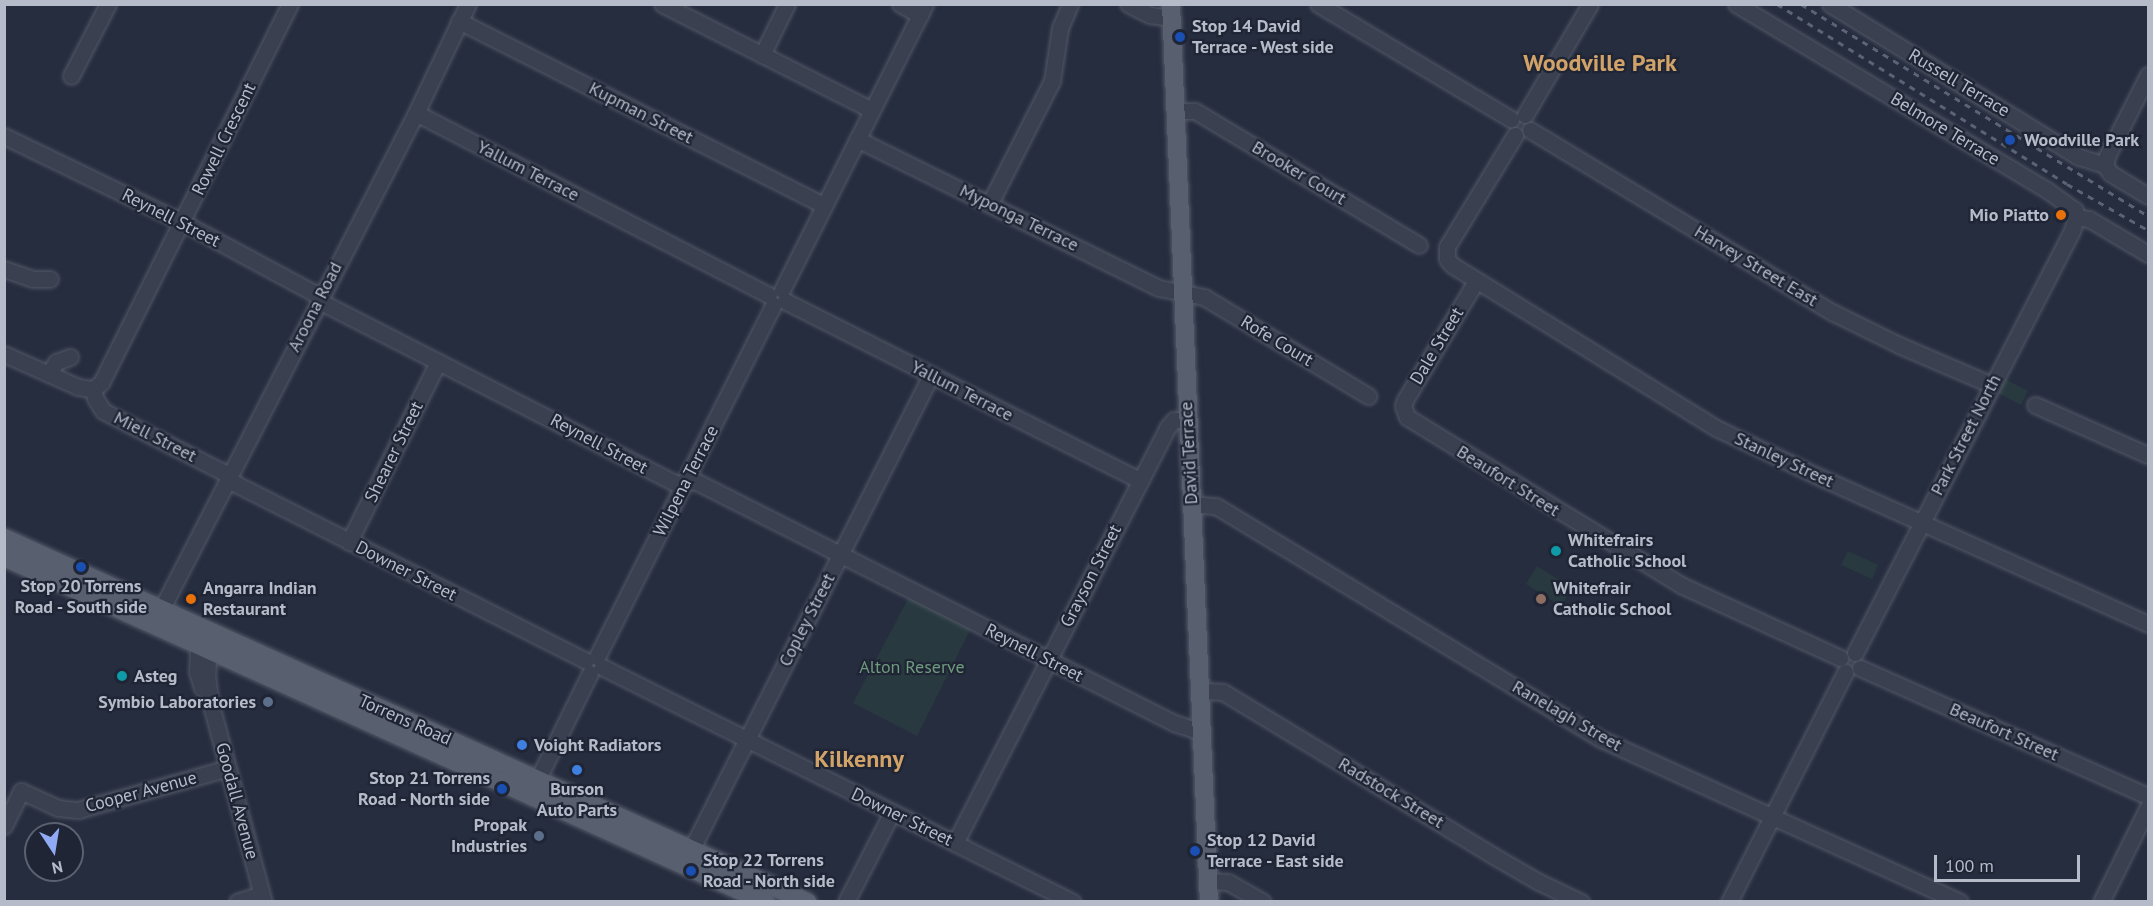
<!DOCTYPE html>
<style>
body{margin:0}
#map{position:relative;width:2153px;height:906px;overflow:hidden;background:#262d3f;font-family:"PT Sans",sans-serif}
div>[style]{position:absolute}
[style*='--x']{left:calc(var(--x)*1px);top:calc(var(--y)*1px);width:calc(var(--w)*1px);rotate:calc(var(--a)*1deg)}
.green>*{inset:0;background:#283a40}
.roads{filter:drop-shadow(0 0 2px #525866) drop-shadow(0 0 2px #525866)}
.minor>*{height:15px;margin:-7.5px;padding:0 7.5px;transform-origin:7.5px;border-radius:7.5px;background:#3a404f}
.major>*{height:18px;margin:-9px;padding:0 9px;transform-origin:9px;border-radius:9px;background:#585f6f}
.rail>*{height:3px;margin-top:-1.5px;transform-origin:0;background:repeating-linear-gradient(90deg,#5c6376 0 6px,transparent 0 12px)}
.dots>*{width:16px;height:16px;translate:-50% -50%;box-sizing:border-box;border:3px solid #1f2534;border-radius:50%}
span{translate:-50% -50%;white-space:nowrap;text-align:center;line-height:1.15;-webkit-text-stroke:4.5px #1f2534;paint-order:stroke}
.poi-label{font-size:18px;color:#b6bbc9;font-weight:700}
.left{translate:0 -50%;text-align:left}
.right{translate:-100% -50%;text-align:right}
.street-label{font-size:18px;color:#b6bbc9}
.park-label{font-size:18px;color:#6e9a7d}
.district-label{font-size:24px;color:#d2a369;font-weight:700}
.frame{position:absolute;inset:0;border:6px solid #b6bbc9;pointer-events:none}
.north{position:absolute;left:24px;top:822px;width:60px;height:60px;box-sizing:border-box;background:#1f2534;border:2px solid #5b6170;border-radius:50%;rotate:168deg;font-size:16px;font-weight:700;line-height:24px;text-align:center;color:#b6bbc9}
.north::after{content:'';display:block;margin:auto;width:21px;height:27px;background:#90aaf5;clip-path:polygon(50% 0,100% 100%,50% 72%,0 100%)}
.scale{position:absolute;left:1934px;top:855px;width:146px;height:27px;box-sizing:border-box;border:3px solid #b6bbc9;border-top:0;padding-left:8px;font-size:18px;line-height:21px;white-space:nowrap;color:#b6bbc9;-webkit-text-stroke:4px #1f2534;paint-order:stroke}
</style>
<div id="map">
<div class="green">
<div style="clip-path:polygon(2005px 379px,2028px 391px,2021px 405px,1998px 393px)"></div>
<div style="clip-path:polygon(1848px 551px,1878px 565px,1872px 579px,1841px 565px)"></div>
<div style="clip-path:polygon(1537px 566px,1572px 588px,1561px 606px,1526px 584px)"></div>
<div style="clip-path:polygon(909px 597px,971px 628px,917px 736px,853px 703px)"></div>
</div>
<div class="roads">
<div class="minor">
<div style="--x:662;--y:4;--w:235;--a:26.8"></div>
<div style="--x:900;--y:4;--w:23;--a:29"></div>
<div style="--x:1128;--y:4;--w:25;--a:27"></div>
<div style="--x:1150;--y:15;--w:22;--a:8"></div>
<div style="--x:1318;--y:4;--w:225;--a:30.8"></div>
<div style="--x:1736;--y:4;--w:362;--a:30.9"></div>
<div style="--x:2047;--y:190;--w:34;--a:36"></div>
<div style="--x:2075;--y:210;--w:7;--a:82"></div>
<div style="--x:1830;--y:4;--w:292;--a:31.6"></div>
<div style="--x:2079;--y:157;--w:27;--a:17"></div>
<div style="--x:459;--y:21;--w:409;--a:26.8"></div>
<div style="--x:762;--y:55;--w:57;--a:-63.9"></div>
<div style="--x:71;--y:76;--w:81;--a:-62.8"></div>
<div style="--x:1176;--y:111;--w:19;--a:0"></div>
<div style="--x:1195;--y:111;--w:261;--a:30.9"></div>
<div style="--x:416;--y:113;--w:397;--a:27.3"></div>
<div style="--x:1525;--y:115;--w:129;--a:-59.6"></div>
<div style="--x:1530;--y:130;--w:353;--a:31.1"></div>
<div style="--x:1832;--y:312;--w:75;--a:26.2"></div>
<div style="--x:1899;--y:345;--w:101;--a:23.3"></div>
<div style="--x:1515;--y:135;--w:131;--a:121.3"></div>
<div style="--x:1447;--y:247;--w:12;--a:90"></div>
<div style="--x:1447;--y:259;--w:8;--a:50"></div>
<div style="--x:1452;--y:265;--w:312;--a:31.7"></div>
<div style="--x:1718;--y:429;--w:117;--a:25.3"></div>
<div style="--x:1824;--y:479;--w:355;--a:24.1"></div>
<div style="--x:4;--y:136;--w:198;--a:25.8"></div>
<div style="--x:182;--y:222;--w:150;--a:28.3"></div>
<div style="--x:314;--y:293;--w:16;--a:45"></div>
<div style="--x:325;--y:304;--w:395;--a:27.1"></div>
<div style="--x:677;--y:484;--w:18;--a:-9"></div>
<div style="--x:695;--y:481;--w:537;--a:26.8"></div>
<div style="--x:1174;--y:723;--w:28;--a:18"></div>
<div style="--x:857;--y:139;--w:337;--a:26.3"></div>
<div style="--x:1159;--y:288;--w:46;--a:11.3"></div>
<div style="--x:1204;--y:297;--w:192;--a:31.1"></div>
<div style="--x:2105;--y:165;--w:9;--a:-77"></div>
<div style="--x:2107;--y:156;--w:91;--a:-63.2"></div>
<div style="--x:2105;--y:165;--w:9;--a:58"></div>
<div style="--x:2110;--y:173;--w:44;--a:31.2"></div>
<div style="--x:990;--y:203;--w:137;--a:-63.1"></div>
<div style="--x:1052;--y:81;--w:54;--a:-81.4"></div>
<div style="--x:1060;--y:28;--w:26;--a:-67"></div>
<div style="--x:2076;--y:217;--w:13;--a:9"></div>
<div style="--x:2089;--y:219;--w:69;--a:30.7"></div>
<div style="--x:4;--y:269;--w:31;--a:19"></div>
<div style="--x:33;--y:279;--w:17;--a:0"></div>
<div style="--x:1476;--y:281;--w:139;--a:120.8"></div>
<div style="--x:1405;--y:400;--w:6;--a:108"></div>
<div style="--x:1403;--y:406;--w:12;--a:70"></div>
<div style="--x:1407;--y:417;--w:324;--a:31.5"></div>
<div style="--x:1683;--y:586;--w:173;--a:24.6"></div>
<div style="--x:782;--y:290;--w:320;--a:-63.4"></div>
<div style="--x:785;--y:301;--w:398;--a:26.8"></div>
<div style="--x:4;--y:354;--w:81;--a:24"></div>
<div style="--x:78;--y:387;--w:15;--a:8"></div>
<div style="--x:93;--y:389;--w:10;--a:-37"></div>
<div style="--x:101;--y:383;--w:424;--a:-63.5"></div>
<div style="--x:49;--y:374;--w:14;--a:-60"></div>
<div style="--x:56;--y:362;--w:15;--a:-20"></div>
<div style="--x:93;--y:389;--w:9;--a:77"></div>
<div style="--x:95;--y:398;--w:15;--a:58"></div>
<div style="--x:103;--y:411;--w:135;--a:26.9"></div>
<div style="--x:223;--y:472;--w:16;--a:45"></div>
<div style="--x:234;--y:483;--w:394;--a:26.8"></div>
<div style="--x:2035;--y:405;--w:124;--a:23.9"></div>
<div style="--x:1191;--y:504;--w:25;--a:5"></div>
<div style="--x:1216;--y:506;--w:450;--a:31.2"></div>
<div style="--x:1601;--y:739;--w:394;--a:24.4"></div>
<div style="--x:349;--y:542;--w:201;--a:-63.7"></div>
<div style="--x:161;--y:610;--w:559;--a:-62.84"></div>
<div style="--x:416;--y:113;--w:121;--a:-64.5"></div>
<div style="--x:209;--y:641;--w:34;--a:93"></div>
<div style="--x:207;--y:675;--w:26;--a:83"></div>
<div style="--x:210;--y:701;--w:208;--a:75"></div>
<div style="--x:1855;--y:653;--w:475;--a:-62.8"></div>
<div style="--x:2072;--y:231;--w:15;--a:-74"></div>
<div style="--x:597;--y:657;--w:394;--a:-63.4"></div>
<div style="--x:602;--y:667;--w:526;--a:26.52"></div>
<div style="--x:1860;--y:668;--w:315;--a:24"></div>
<div style="--x:202;--y:688;--w:17;--a:-107"></div>
<div style="--x:197;--y:672;--w:19;--a:-87"></div>
<div style="--x:198;--y:653;--w:8;--a:-83"></div>
<div style="--x:199;--y:645;--w:10;--a:-53"></div>
<div style="--x:1200;--y:691;--w:23;--a:2"></div>
<div style="--x:1223;--y:692;--w:315;--a:31.2"></div>
<div style="--x:1492;--y:855;--w:54;--a:29.9"></div>
<div style="--x:1539;--y:882;--w:47;--a:25.5"></div>
<div style="--x:533;--y:789;--w:129;--a:-63.8"></div>
<div style="--x:4;--y:826;--w:39;--a:-64"></div>
<div style="--x:21;--y:791;--w:41;--a:24.7"></div>
<div style="--x:58;--y:808;--w:20;--a:6"></div>
<div style="--x:78;--y:810;--w:156;--a:-15.6"></div>
<div style="--x:955;--y:843;--w:466;--a:-62.9"></div>
<div style="--x:1167;--y:428;--w:11;--a:-49"></div>
<div style="--x:1174;--y:420;--w:13;--a:0"></div>
<div style="--x:686;--y:860;--w:543;--a:-63.2"></div>
<div style="--x:1208;--y:881;--w:20;--a:3"></div>
<div style="--x:1228;--y:882;--w:40;--a:29.7"></div>
<div style="--x:237;--y:902;--w:26;--a:-18"></div>
<div style="--x:846;--y:902;--w:101;--a:-62.9"></div>
<div style="--x:1729;--y:902;--w:258;--a:-63.2"></div>
<div style="--x:2101;--y:902;--w:106;--a:-63.7"></div>
</div>
<div class="major">
<div style="--x:1171;--y:4;--w:899;--a:87.58"></div>
<div style="--x:4;--y:538;--w:882;--a:24.38"></div>
<div style="--x:4;--y:557;--w:836;--a:24.39"></div>
</div>
</div>
<div class="rail">
<div style="--x:1777;--y:4;--w:341;--a:31.8"></div>
<div style="--x:2067;--y:184;--w:93;--a:29.6"></div>
<div style="--x:1801;--y:4;--w:407;--a:31.4"></div>
</div>
<div class="dots">
<div style="left:1180px;top:37px;background:#1a4fb4"></div>
<div style="left:2010px;top:140px;background:#1a4fb4"></div>
<div style="left:2061px;top:215px;background:#e8710a"></div>
<div style="left:1556px;top:551px;background:#0f9aa8"></div>
<div style="left:81px;top:567px;background:#1a4fb4"></div>
<div style="left:191px;top:599px;background:#e8710a"></div>
<div style="left:1541px;top:599px;background:#8d6e63"></div>
<div style="left:122px;top:676px;background:#0f9aa8"></div>
<div style="left:268px;top:702px;background:#5c6f8a"></div>
<div style="left:522px;top:745px;background:#3f7fe0"></div>
<div style="left:577px;top:770px;background:#3f7fe0"></div>
<div style="left:502px;top:789px;background:#1a4fb4"></div>
<div style="left:539px;top:836px;background:#5c6f8a"></div>
<div style="left:1195px;top:851px;background:#1a4fb4"></div>
<div style="left:691px;top:871px;background:#1a4fb4"></div>
</div>
<div class="poi-label">
<span class="left" style="left:1192px;top:37px">Stop 14 David<br>Terrace - West side</span>
<span class="left" style="left:2024px;top:140px">Woodville Park</span>
<span class="right" style="left:2049px;top:215px">Mio Piatto</span>
<span class="left" style="left:1568px;top:551px">Whitefrairs<br>Catholic School</span>
<span style="left:81px;top:597px">Stop 20 Torrens<br>Road - South side</span>
<span class="left" style="left:203px;top:599px">Angarra Indian<br>Restaurant</span>
<span class="left" style="left:1553px;top:599px">Whitefrair<br>Catholic School</span>
<span class="left" style="left:134px;top:676px">Asteg</span>
<span class="right" style="left:256px;top:702px">Symbio Laboratories</span>
<span class="left" style="left:534px;top:745px">Voight Radiators</span>
<span class="right" style="left:490px;top:789px">Stop 21 Torrens<br>Road - North side</span>
<span style="left:577px;top:800px">Burson<br>Auto Parts</span>
<span class="right" style="left:527px;top:836px">Propak<br>Industries</span>
<span class="left" style="left:1207px;top:851px">Stop 12 David<br>Terrace - East side</span>
<span class="left" style="left:703px;top:871px">Stop 22 Torrens<br>Road - North side</span>
</div>
<div class="street-label">
<span style="left:1959px;top:83px;rotate:31deg">Russell Terrace</span>
<span style="left:641px;top:113px;rotate:27deg">Kupman Street</span>
<span style="left:1945px;top:129px;rotate:31deg">Belmore Terrace</span>
<span style="left:224px;top:139px;rotate:-64deg">Rowell Crescent</span>
<span style="left:528px;top:171px;rotate:27deg">Yallum Terrace</span>
<span style="left:1299px;top:173px;rotate:31deg">Brooker Court</span>
<span style="left:171px;top:218px;rotate:27deg">Reynell Street</span>
<span style="left:1019px;top:218px;rotate:26deg">Myponga Terrace</span>
<span style="left:1756px;top:266px;rotate:31deg">Harvey Street East</span>
<span style="left:315px;top:307px;rotate:-63deg">Aroona Road</span>
<span style="left:1277px;top:341px;rotate:31deg">Rofe Court</span>
<span style="left:1437px;top:346px;rotate:-59deg">Dale Street</span>
<span style="left:962px;top:391px;rotate:27deg">Yallum Terrace</span>
<span style="left:1966px;top:435px;rotate:-63deg">Park Street North</span>
<span style="left:155px;top:437px;rotate:27deg">Miell Street</span>
<span style="left:599px;top:444px;rotate:28deg">Reynell Street</span>
<span style="left:394px;top:452px;rotate:-64deg">Shearer Street</span>
<span style="left:1189px;top:453px;rotate:-93deg">David Terrace</span>
<span style="left:1784px;top:460px;rotate:25deg">Stanley Street</span>
<span style="left:686px;top:481px;rotate:-63deg">Wilpena Terrace</span>
<span style="left:1508px;top:481px;rotate:32deg">Beaufort Street</span>
<span style="left:406px;top:571px;rotate:27deg">Downer Street</span>
<span style="left:1091px;top:576px;rotate:-63deg">Grayson Street</span>
<span style="left:807px;top:620px;rotate:-63deg">Copley Street</span>
<span style="left:1034px;top:653px;rotate:27deg">Reynell Street</span>
<span style="left:1567px;top:716px;rotate:30deg">Ranelagh Street</span>
<span style="left:405px;top:720px;rotate:24deg">Torrens Road</span>
<span style="left:2004px;top:732px;rotate:24deg">Beaufort Street</span>
<span style="left:141px;top:792px;rotate:-15deg">Cooper Avenue</span>
<span style="left:1391px;top:793px;rotate:31deg">Radstock Street</span>
<span style="left:237px;top:801px;rotate:75deg">Goodall Avenue</span>
<span style="left:902px;top:817px;rotate:26deg">Downer Street</span>
</div>
<div class="park-label">
<span style="left:912px;top:667px">Alton Reserve</span>
</div>
<div class="district-label">
<span style="left:1600px;top:63px">Woodville Park</span>
<span style="left:859px;top:759px">Kilkenny</span>
</div>
<div class="frame"></div>
<div class="north">N</div>
<div class="scale">100 m</div>
</div>
